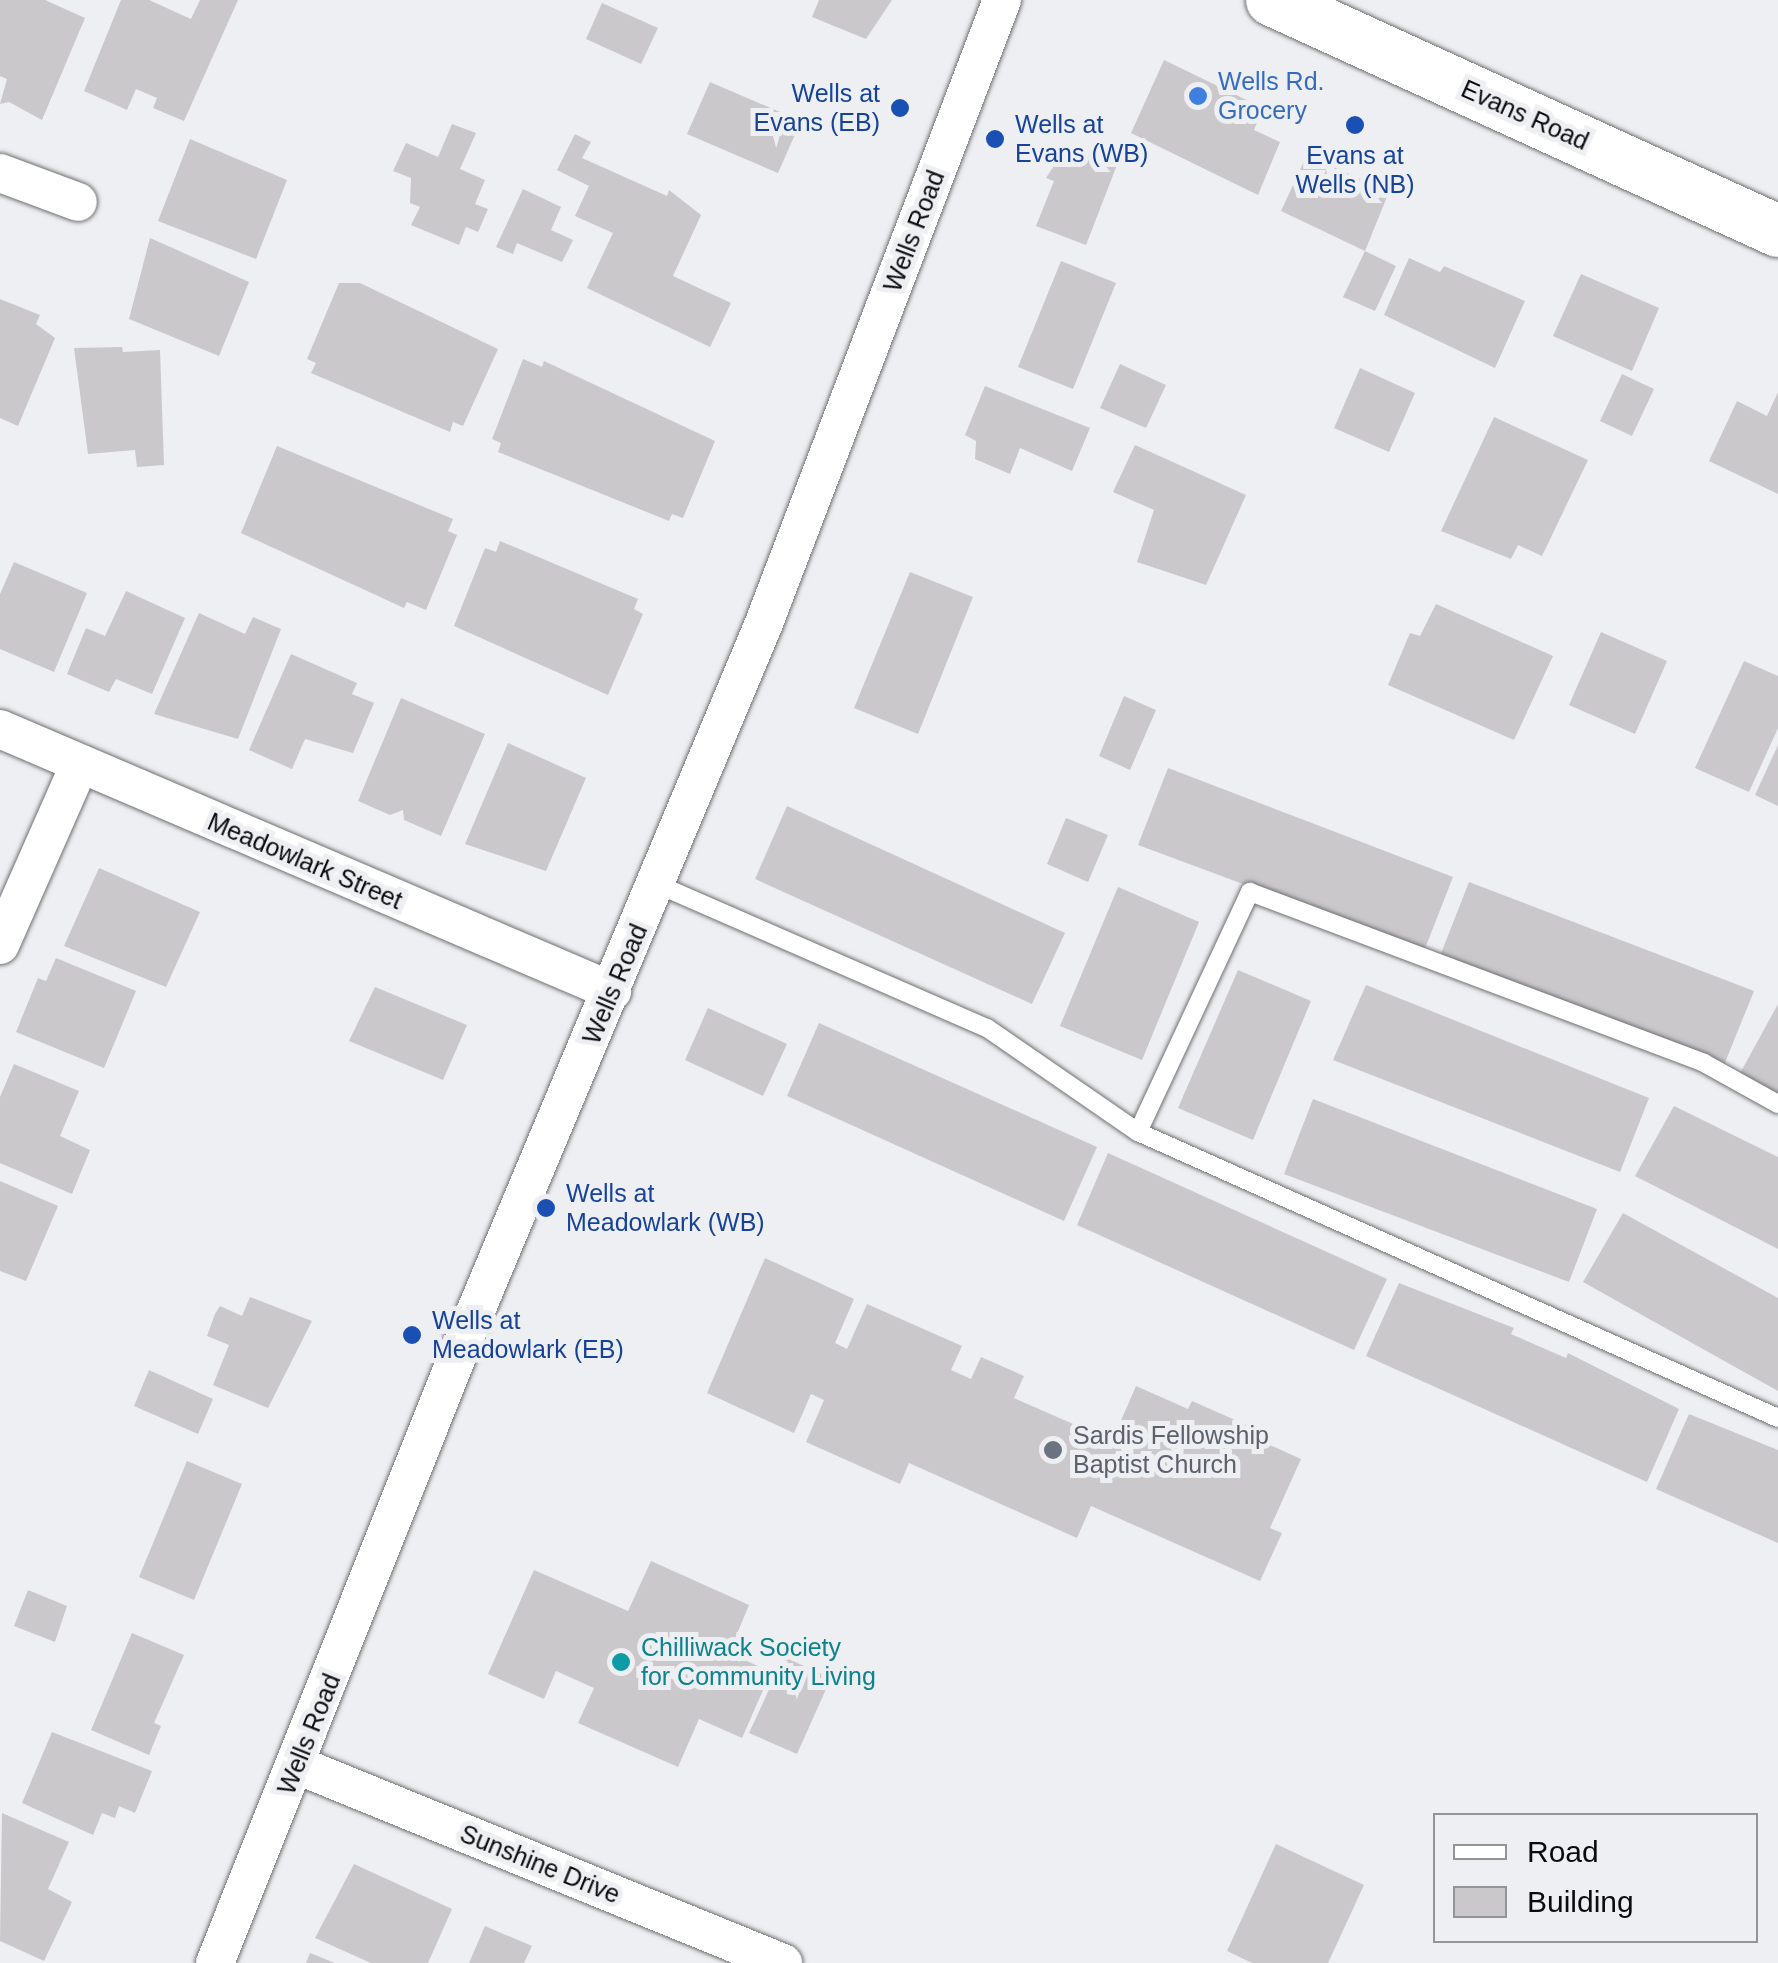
<!DOCTYPE html>
<style>
body{margin:0}
#map{position:relative;width:1778px;height:1963px;overflow:hidden;background:#eeeff2;font-family:Arial,sans-serif}
div>[style]{position:absolute}
[style*='--x']{left:calc(var(--x)*1px);top:calc(var(--y)*1px);width:calc(var(--w)*1px);rotate:calc(var(--a)*1deg)}
.building>*{inset:0;background:#cac8cb}
.roads{filter:drop-shadow(0 0 2px #6f7073) drop-shadow(0 0 2px #6f7073)}
.lane>*{height:18px;margin:-9px;padding:0 9px;transform-origin:9px;border-radius:9px;background:#fff}
.street>*{height:38px;margin:-19px;padding:0 19px;transform-origin:19px;border-radius:19px;background:#fff}
.secondary>*{height:52px;margin:-26px;padding:0 26px;transform-origin:26px;border-radius:26px;background:#fff}
.dots>*{width:28px;height:28px;translate:-50% -50%;box-sizing:border-box;border:5px solid #eeeff2;border-radius:50%}
span{translate:-50% -50%;white-space:nowrap;text-align:center;line-height:1.15;-webkit-text-stroke:10px #eeeff2;paint-order:stroke}
.shop-label{font-size:25px;color:#366cbe}
.left{translate:0 -50%;text-align:left}
.transit-label{font-size:25px;color:#164399}
.right{translate:-100% -50%;text-align:right}
.street-label{font-size:25px;color:#0b0b0c}
.worship-label{font-size:25px;color:#5b616d}
.culture-label{font-size:25px;color:#0d838f}
.legend{position:absolute;left:1433px;top:1813px;width:325px;height:130px;box-sizing:border-box;background:#eeeff2;border:2px solid #939496;margin:0;padding:12px 18px;list-style:none;font-size:30px;color:#0b0b0c}
.legend li{display:flex;align-items:center;gap:20px;height:50px}
.legend b{width:50px;border:2px solid #939496}
</style>
<div id="map">
<div class="building">
<div style="clip-path:polygon(0 0,45px 0,85px 18px,42px 120px,9px 102px,0 104px,7px 79px,0 76px)"></div>
<div style="clip-path:polygon(121px 0,149px 0,191px 19px,200px 0,238px 0,184px 121px,153px 108px,157px 98px,136px 89px,127px 110px,84px 91px)"></div>
<div style="clip-path:polygon(819px 0,892px 0,866px 39px,812px 17px)"></div>
<div style="clip-path:polygon(602px 3px,658px 28px,641px 64px,586px 39px)"></div>
<div style="clip-path:polygon(1164px 60px,1263px 108px,1254px 130px,1280px 142px,1258px 195px,1131px 133px)"></div>
<div style="clip-path:polygon(710px 82px,801px 121px,778px 173px,687px 134px)"></div>
<div style="clip-path:polygon(452px 124px,476px 133px,460px 169px,485px 180px,475px 204px,488px 209px,478px 232px,466px 227px,459px 245px,411px 225px,420px 207px,410px 203px,411px 178px,393px 171px,406px 143px,438px 157px)"></div>
<div style="clip-path:polygon(575px 134px,591px 142px,582px 158px,667px 196px,669px 190px,701px 215px,673px 276px,731px 303px,710px 347px,587px 288px,613px 233px,575px 216px,589px 186px,557px 170px)"></div>
<div style="clip-path:polygon(190px 139px,287px 180px,256px 259px,158px 221px)"></div>
<div style="clip-path:polygon(1068px 144px,1117px 165px,1086px 245px,1036px 226px,1054px 181px,1046px 178px)"></div>
<div style="clip-path:polygon(1307px 155px,1389px 192px,1365px 251px,1281px 211px)"></div>
<div style="clip-path:polygon(523px 189px,561px 207px,551px 230px,573px 240px,562px 262px,517px 243px,513px 254px,496px 247px)"></div>
<div style="clip-path:polygon(150px 238px,249px 282px,219px 356px,129px 319px)"></div>
<div style="clip-path:polygon(1365px 251px,1396px 266px,1375px 311px,1343px 297px)"></div>
<div style="clip-path:polygon(1409px 258px,1440px 272px,1444px 266px,1525px 301px,1495px 368px,1384px 315px)"></div>
<div style="clip-path:polygon(1061px 261px,1116px 283px,1073px 389px,1018px 367px)"></div>
<div style="clip-path:polygon(1581px 274px,1659px 308px,1632px 371px,1553px 336px)"></div>
<div style="clip-path:polygon(339px 283px,360px 283px,498px 349px,463px 426px,453px 422px,450px 432px,311px 373px,316px 363px,307px 359px)"></div>
<div style="clip-path:polygon(0 299px,40px 315px,36px 324px,55px 338px,18px 426px,0 418px)"></div>
<div style="clip-path:polygon(122px 347px,123px 352px,160px 350px,164px 465px,137px 467px,135px 450px,88px 454px,74px 348px)"></div>
<div style="clip-path:polygon(523px 359px,542px 367px,544px 361px,715px 441px,683px 518px,672px 514px,669px 521px,498px 452px,501px 443px,492px 439px)"></div>
<div style="clip-path:polygon(1120px 364px,1166px 385px,1146px 428px,1100px 408px)"></div>
<div style="clip-path:polygon(1360px 368px,1415px 393px,1389px 452px,1334px 428px)"></div>
<div style="clip-path:polygon(1622px 374px,1654px 389px,1632px 436px,1600px 421px)"></div>
<div style="clip-path:polygon(985px 386px,1090px 428px,1072px 471px,1020px 448px,1010px 474px,975px 459px,976px 441px,965px 435px)"></div>
<div style="clip-path:polygon(1778px 392px,1778px 494px,1709px 461px,1737px 401px,1767px 416px)"></div>
<div style="clip-path:polygon(1494px 417px,1588px 460px,1542px 556px,1518px 545px,1511px 559px,1441px 531px)"></div>
<div style="clip-path:polygon(1135px 445px,1246px 495px,1206px 585px,1137px 562px,1154px 510px,1113px 492px)"></div>
<div style="clip-path:polygon(277px 446px,453px 519px,448px 531px,457px 535px,426px 610px,407px 602px,404px 608px,241px 533px)"></div>
<div style="clip-path:polygon(500px 541px,638px 599px,634px 609px,643px 614px,608px 695px,454px 626px,485px 548px,496px 552px)"></div>
<div style="clip-path:polygon(14px 562px,87px 593px,54px 672px,0 649px,0 594px)"></div>
<div style="clip-path:polygon(910px 572px,973px 597px,918px 734px,854px 708px)"></div>
<div style="clip-path:polygon(126px 591px,185px 618px,152px 694px,116px 679px,109px 692px,67px 674px,86px 628px,105px 636px)"></div>
<div style="clip-path:polygon(1436px 604px,1553px 656px,1514px 740px,1388px 685px,1410px 633px,1420px 636px)"></div>
<div style="clip-path:polygon(199px 613px,245px 634px,253px 617px,281px 629px,238px 739px,154px 714px)"></div>
<div style="clip-path:polygon(1601px 632px,1667px 661px,1635px 734px,1569px 705px)"></div>
<div style="clip-path:polygon(291px 654px,357px 683px,352px 694px,374px 703px,353px 753px,305px 739px,292px 769px,249px 750px)"></div>
<div style="clip-path:polygon(1744px 661px,1778px 676px,1778px 728px,1749px 792px,1695px 768px)"></div>
<div style="clip-path:polygon(1124px 696px,1156px 710px,1130px 770px,1099px 756px)"></div>
<div style="clip-path:polygon(401px 698px,485px 734px,441px 836px,404px 820px,403px 810px,390px 815px,358px 801px)"></div>
<div style="clip-path:polygon(508px 743px,586px 778px,546px 871px,465px 844px)"></div>
<div style="clip-path:polygon(1778px 745px,1778px 806px,1755px 795px)"></div>
<div style="clip-path:polygon(1168px 768px,1453px 877px,1424px 951px,1138px 845px)"></div>
<div style="clip-path:polygon(787px 806px,1065px 933px,1032px 1004px,755px 879px)"></div>
<div style="clip-path:polygon(1066px 818px,1108px 835px,1088px 882px,1047px 864px)"></div>
<div style="clip-path:polygon(99px 868px,200px 912px,166px 987px,64px 946px)"></div>
<div style="clip-path:polygon(1469px 882px,1754px 991px,1724px 1065px,1440px 956px)"></div>
<div style="clip-path:polygon(1118px 887px,1199px 922px,1142px 1060px,1060px 1026px)"></div>
<div style="clip-path:polygon(56px 958px,136px 991px,104px 1068px,16px 1032px,38px 978px,46px 981px)"></div>
<div style="clip-path:polygon(1238px 970px,1311px 1001px,1253px 1140px,1178px 1108px)"></div>
<div style="clip-path:polygon(1366px 985px,1649px 1098px,1620px 1172px,1333px 1060px)"></div>
<div style="clip-path:polygon(375px 987px,467px 1025px,443px 1080px,349px 1041px)"></div>
<div style="clip-path:polygon(1778px 1004px,1778px 1099px,1738px 1077px)"></div>
<div style="clip-path:polygon(708px 1008px,787px 1044px,763px 1096px,685px 1060px)"></div>
<div style="clip-path:polygon(819px 1023px,1097px 1147px,1064px 1221px,787px 1096px)"></div>
<div style="clip-path:polygon(14px 1064px,79px 1091px,60px 1136px,90px 1150px,72px 1194px,0 1163px,0 1097px)"></div>
<div style="clip-path:polygon(1313px 1099px,1597px 1209px,1569px 1282px,1284px 1174px)"></div>
<div style="clip-path:polygon(1674px 1106px,1778px 1157px,1778px 1249px,1635px 1176px)"></div>
<div style="clip-path:polygon(1108px 1153px,1387px 1279px,1354px 1350px,1077px 1225px)"></div>
<div style="clip-path:polygon(0 1181px,58px 1206px,26px 1281px,0 1271px)"></div>
<div style="clip-path:polygon(1623px 1213px,1778px 1298px,1778px 1391px,1583px 1282px)"></div>
<div style="clip-path:polygon(765px 1258px,854px 1299px,835px 1343px,847px 1349px,867px 1304px,962px 1346px,951px 1370px,971px 1379px,981px 1357px,1024px 1376px,1014px 1398px,1112px 1441px,1136px 1386px,1188px 1409px,1192px 1401px,1260px 1431px,1257px 1439px,1301px 1459px,1270px 1528px,1282px 1533px,1260px 1581px,1091px 1506px,1077px 1538px,909px 1463px,900px 1484px,806px 1442px,824px 1400px,811px 1394px,794px 1433px,707px 1393px)"></div>
<div style="clip-path:polygon(1399px 1283px,1514px 1328px,1511px 1334px,1566px 1358px,1568px 1353px,1679px 1409px,1647px 1482px,1366px 1356px)"></div>
<div style="clip-path:polygon(250px 1297px,312px 1321px,268px 1408px,213px 1385px,229px 1345px,207px 1336px,215px 1314px,220px 1306px,242px 1316px)"></div>
<div style="clip-path:polygon(149px 1370px,213px 1399px,198px 1434px,134px 1406px)"></div>
<div style="clip-path:polygon(1689px 1414px,1778px 1450px,1778px 1543px,1656px 1489px)"></div>
<div style="clip-path:polygon(187px 1461px,242px 1484px,194px 1600px,139px 1577px)"></div>
<div style="clip-path:polygon(651px 1561px,749px 1605px,729px 1653px,771px 1672px,742px 1738px,699px 1719px,678px 1767px,578px 1723px,594px 1688px,556px 1671px,544px 1699px,488px 1674px,534px 1570px,628px 1611px)"></div>
<div style="clip-path:polygon(28px 1590px,67px 1606px,55px 1642px,14px 1626px)"></div>
<div style="clip-path:polygon(132px 1633px,184px 1655px,154px 1723px,161px 1726px,149px 1755px,91px 1730px)"></div>
<div style="clip-path:polygon(784px 1657px,831px 1678px,797px 1754px,749px 1733px)"></div>
<div style="clip-path:polygon(52px 1732px,152px 1771px,135px 1813px,119px 1806px,115px 1818px,102px 1813px,93px 1835px,22px 1803px)"></div>
<div style="clip-path:polygon(2px 1813px,69px 1842px,48px 1889px,72px 1902px,44px 1961px,0 1941px)"></div>
<div style="clip-path:polygon(1276px 1844px,1364px 1885px,1328px 1963px,1252px 1963px,1227px 1951px)"></div>
<div style="clip-path:polygon(354px 1864px,452px 1909px,428px 1963px,371px 1963px,315px 1938px)"></div>
<div style="clip-path:polygon(485px 1926px,532px 1946px,524px 1963px,469px 1963px)"></div>
<div style="clip-path:polygon(310px 1953px,335px 1963px,306px 1963px)"></div>
</div>
<div class="roads">
<div class="lane">
<div style="--x:657;--y:884;--w:360;--a:23.6"></div>
<div style="--x:987;--y:1028;--w:183;--a:34.6"></div>
<div style="--x:1138;--y:1132;--w:701;--a:24.08"></div>
<div style="--x:1138;--y:1132;--w:265;--a:-65"></div>
<div style="--x:1250;--y:892;--w:485;--a:20.6"></div>
<div style="--x:1704;--y:1063;--w:85;--a:29"></div>
</div>
<div class="street">
<div style="--x:0;--y:173;--w:83;--a:20.4"></div>
<div style="--x:0;--y:729;--w:666;--a:23.18"></div>
<div style="--x:0;--y:945;--w:196;--a:-66.2"></div>
<div style="--x:297;--y:1765;--w:525;--a:22.17"></div>
<div style="--x:215;--y:1963;--w:685;--a:-68.23"></div>
<div style="--x:469;--y:1327;--w:763;--a:-67.26"></div>
<div style="--x:764;--y:623;--w:667;--a:-69.09"></div>
</div>
<div class="secondary">
<div style="--x:1272;--y:0;--w:556;--a:24.54"></div>
</div>
</div>
<div class="dots">
<div style="left:1198px;top:96px;background:#3f7fe0"></div>
<div style="left:900px;top:108px;background:#1a4fb4"></div>
<div style="left:1355px;top:125px;background:#1a4fb4"></div>
<div style="left:995px;top:139px;background:#1a4fb4"></div>
<div style="left:546px;top:1208px;background:#1a4fb4"></div>
<div style="left:412px;top:1335px;background:#1a4fb4"></div>
<div style="left:1053px;top:1450px;background:#6b7280"></div>
<div style="left:621px;top:1662px;background:#0f9aa8"></div>
</div>
<div class="shop-label">
<span class="left" style="left:1218px;top:96px">Wells Rd.<br>Grocery</span>
</div>
<div class="transit-label">
<span class="right" style="left:880px;top:108px">Wells at<br>Evans (EB)</span>
<span class="left" style="left:1015px;top:139px">Wells at<br>Evans (WB)</span>
<span style="left:1355px;top:170px">Evans at<br>Wells (NB)</span>
<span class="left" style="left:566px;top:1208px">Wells at<br>Meadowlark (WB)</span>
<span class="left" style="left:432px;top:1335px">Wells at<br>Meadowlark (EB)</span>
</div>
<div class="street-label">
<span style="left:1525px;top:115px;rotate:24deg">Evans Road</span>
<span style="left:914px;top:231px;rotate:-69deg">Wells Road</span>
<span style="left:305px;top:861px;rotate:23deg">Meadowlark Street</span>
<span style="left:615px;top:984px;rotate:-67deg">Wells Road</span>
<span style="left:309px;top:1734px;rotate:-68deg">Wells Road</span>
<span style="left:540px;top:1864px;rotate:22deg">Sunshine Drive</span>
</div>
<div class="worship-label">
<span class="left" style="left:1073px;top:1450px">Sardis Fellowship<br>Baptist Church</span>
</div>
<div class="culture-label">
<span class="left" style="left:641px;top:1662px">Chilliwack Society<br>for Community Living</span>
</div>
<ul class="legend">
<li><b style="height:12px;background:#fff"></b>Road</li>
<li><b style="height:28px;background:#cac8cb"></b>Building</li>
</ul>
</div>
